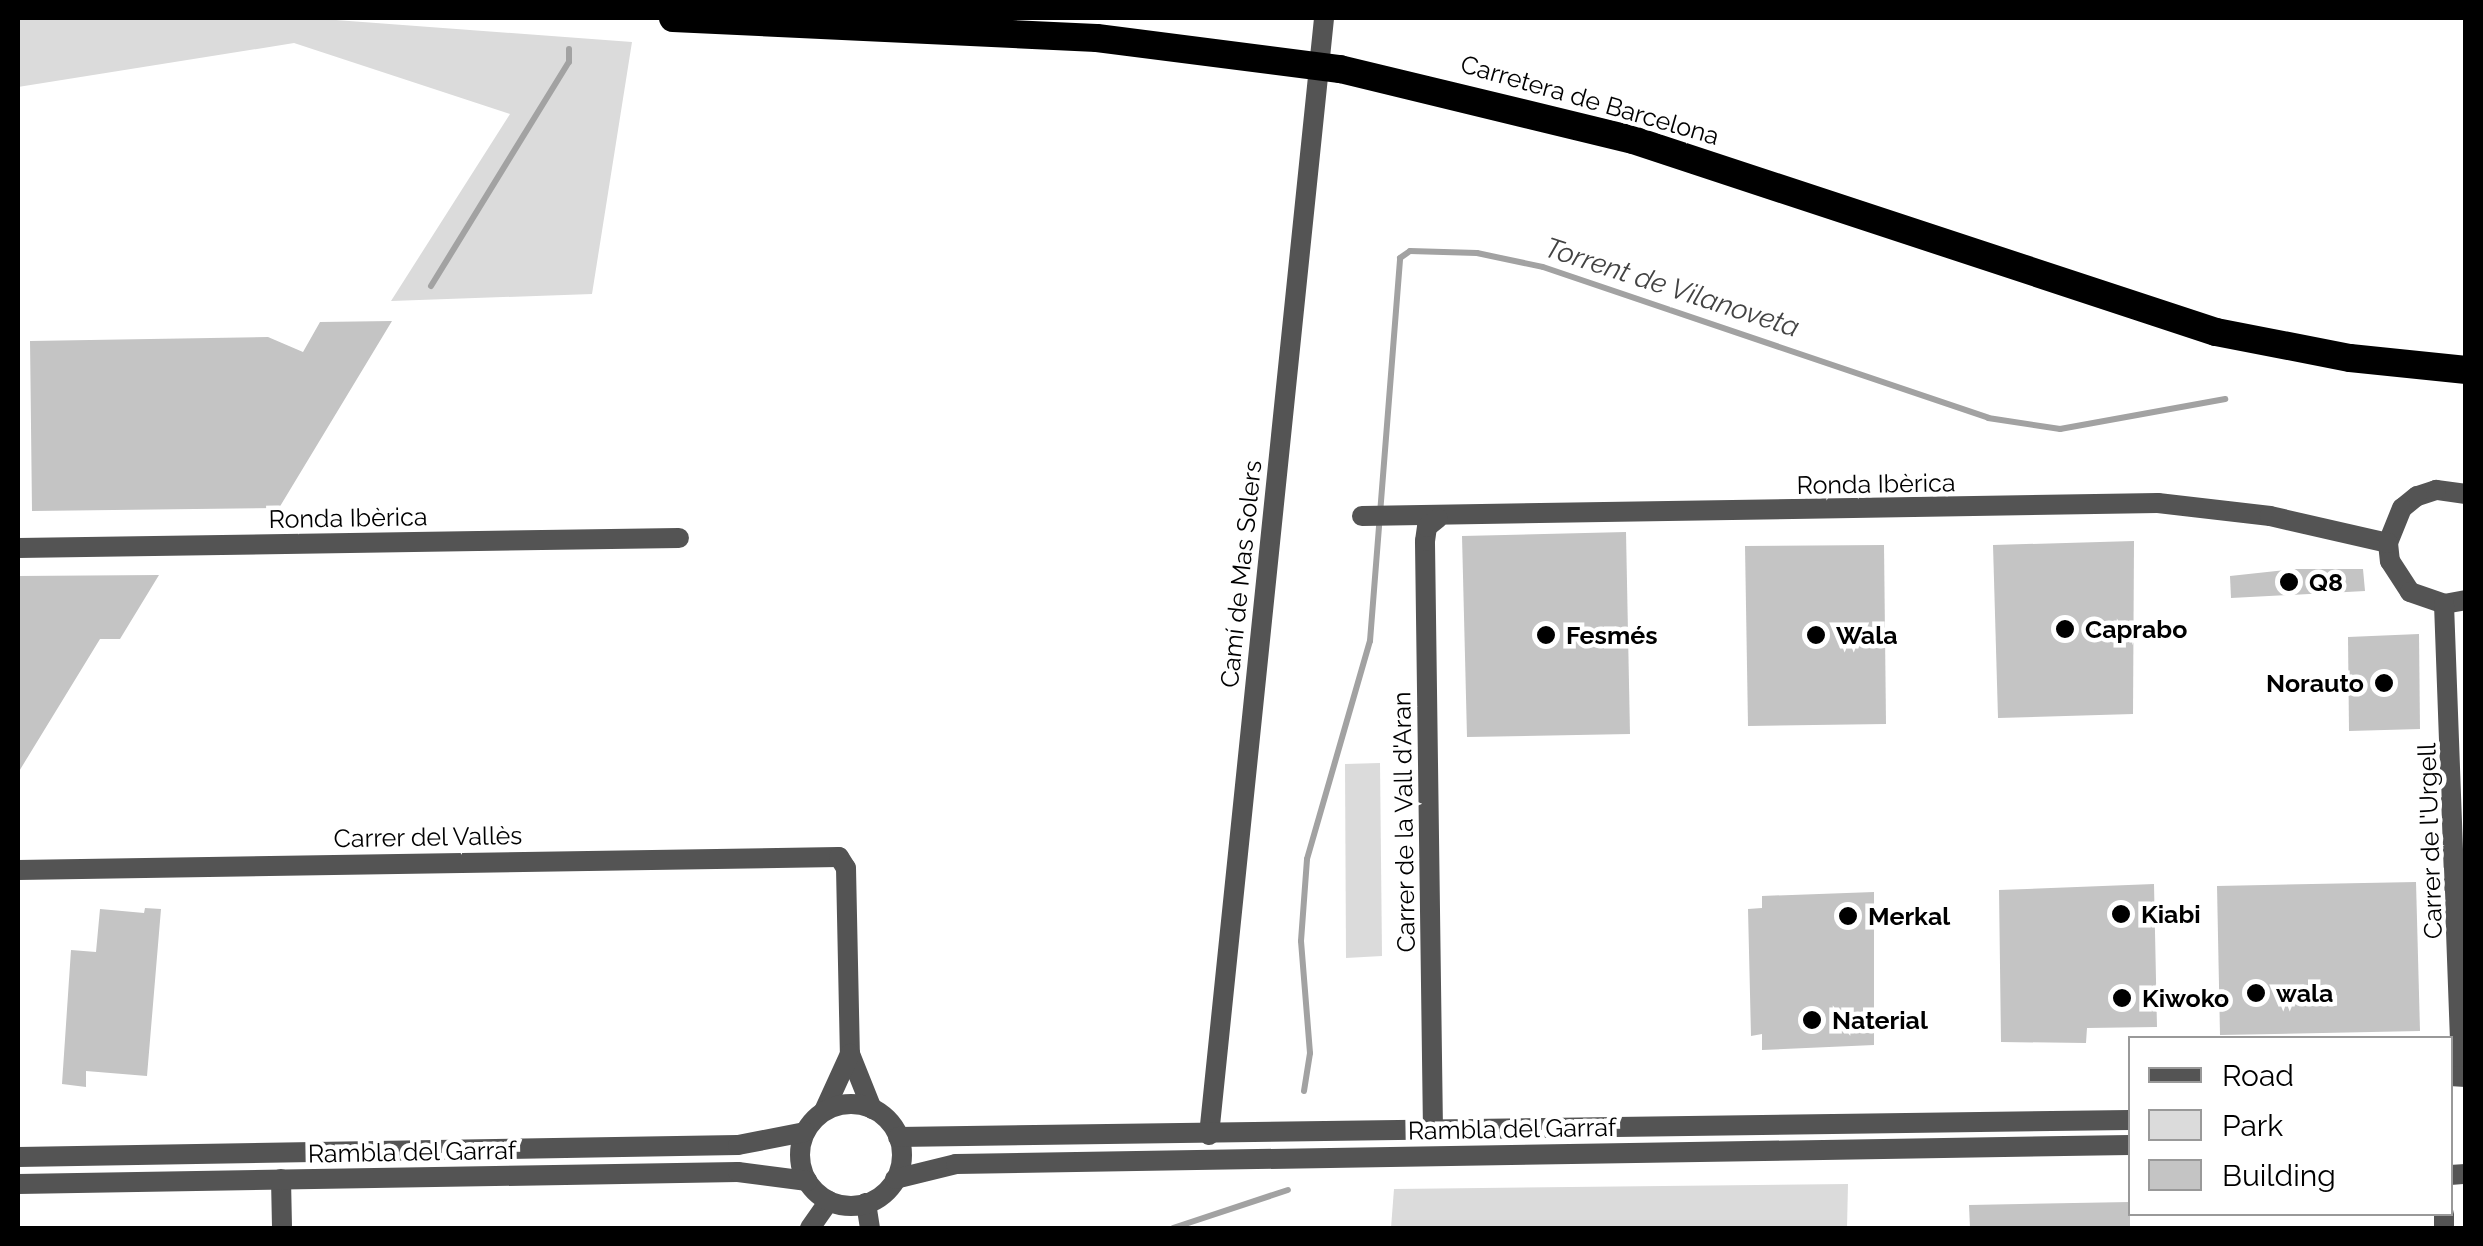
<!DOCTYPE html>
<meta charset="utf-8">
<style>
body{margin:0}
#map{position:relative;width:2483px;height:1246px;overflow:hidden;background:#fff;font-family:Raleway,sans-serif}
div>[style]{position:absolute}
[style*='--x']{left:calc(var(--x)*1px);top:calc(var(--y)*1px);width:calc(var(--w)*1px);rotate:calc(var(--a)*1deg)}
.green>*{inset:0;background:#dbdbdb}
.stream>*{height:6px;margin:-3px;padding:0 3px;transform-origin:3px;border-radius:3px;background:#a2a2a2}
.building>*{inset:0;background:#c4c4c4}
.minor>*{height:20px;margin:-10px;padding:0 10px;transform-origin:10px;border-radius:10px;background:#545454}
.tertiary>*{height:20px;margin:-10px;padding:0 10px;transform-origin:10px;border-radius:10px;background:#545454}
.tertiary>.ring{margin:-10px;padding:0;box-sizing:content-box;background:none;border:20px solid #545454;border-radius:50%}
.trunk>*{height:28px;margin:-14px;padding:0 14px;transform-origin:14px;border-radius:14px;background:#000}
.dots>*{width:28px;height:28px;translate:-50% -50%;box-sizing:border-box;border:5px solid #fff;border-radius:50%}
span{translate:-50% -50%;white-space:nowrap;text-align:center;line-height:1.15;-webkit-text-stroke:9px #fff;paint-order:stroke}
.street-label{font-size:25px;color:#000}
.poi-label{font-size:25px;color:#000;font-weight:700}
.left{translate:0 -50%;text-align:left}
.right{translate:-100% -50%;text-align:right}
.water-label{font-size:28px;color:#434343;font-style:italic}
.frame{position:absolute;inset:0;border:20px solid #000;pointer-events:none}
.legend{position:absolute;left:2128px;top:1036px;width:325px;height:180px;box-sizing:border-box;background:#fff;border:2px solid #999;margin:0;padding:12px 18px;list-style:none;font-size:30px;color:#000}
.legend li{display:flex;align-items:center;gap:20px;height:50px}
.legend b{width:50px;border:2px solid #999}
</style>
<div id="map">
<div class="green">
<div style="clip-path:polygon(18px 18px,309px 18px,632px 42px,592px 294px,391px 301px,510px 114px,294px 43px,18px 87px)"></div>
<div style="clip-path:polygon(1380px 763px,1382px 956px,1346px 958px,1345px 764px)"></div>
<div style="clip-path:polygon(1848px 1184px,1847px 1228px,1391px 1228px,1394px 1189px)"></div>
</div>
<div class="stream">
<div style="--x:431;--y:286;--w:263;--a:-58.4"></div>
<div style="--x:569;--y:62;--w:13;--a:-90"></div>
<div style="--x:1304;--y:1091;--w:38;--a:-81"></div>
<div style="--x:1310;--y:1053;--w:112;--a:-94.6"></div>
<div style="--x:1301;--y:941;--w:82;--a:-85.8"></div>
<div style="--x:1307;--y:859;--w:227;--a:-73.9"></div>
<div style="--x:1370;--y:641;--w:384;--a:-85.5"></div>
<div style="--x:1400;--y:258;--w:12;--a:-35"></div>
<div style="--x:1410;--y:251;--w:67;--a:1.7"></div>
<div style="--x:1477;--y:253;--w:67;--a:12"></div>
<div style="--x:1543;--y:267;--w:470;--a:18.7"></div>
<div style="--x:1988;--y:418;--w:73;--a:8.7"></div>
<div style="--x:2060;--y:429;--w:168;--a:-10.3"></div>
<div style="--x:1173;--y:1228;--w:121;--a:-18.3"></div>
</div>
<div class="building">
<div style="clip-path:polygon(392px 321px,279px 508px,32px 511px,30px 341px,268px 337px,303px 352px,320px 322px)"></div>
<div style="clip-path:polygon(1626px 532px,1630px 734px,1467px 737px,1462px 536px)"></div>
<div style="clip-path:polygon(2134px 541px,2133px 714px,1998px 718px,1993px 545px)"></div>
<div style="clip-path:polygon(1884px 545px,1886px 724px,1748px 726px,1745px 546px)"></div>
<div style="clip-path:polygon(2296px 569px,2363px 569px,2365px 591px,2231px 598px,2230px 576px)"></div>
<div style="clip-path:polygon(159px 575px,120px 639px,100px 639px,18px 773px,18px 576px)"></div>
<div style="clip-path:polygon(2419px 634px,2420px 729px,2349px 731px,2348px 637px)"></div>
<div style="clip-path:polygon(2416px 882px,2420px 1031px,2220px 1035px,2217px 886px)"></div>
<div style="clip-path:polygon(2154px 884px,2157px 1027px,2087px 1028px,2086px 1043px,2001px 1042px,1999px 890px)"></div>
<div style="clip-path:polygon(1874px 892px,1874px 1045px,1762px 1050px,1762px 1034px,1751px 1036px,1748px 909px,1762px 908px,1762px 896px)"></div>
<div style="clip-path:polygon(145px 908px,161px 909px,147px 1076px,86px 1071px,86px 1087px,62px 1084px,71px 950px,96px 952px,100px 909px,144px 913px)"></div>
<div style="clip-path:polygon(2130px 1202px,2130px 1228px,1970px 1228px,1969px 1205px)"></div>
</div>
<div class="minor">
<div style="--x:2466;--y:494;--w:30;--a:-172"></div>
<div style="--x:2436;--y:490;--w:20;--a:162"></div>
<div style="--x:2417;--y:496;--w:19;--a:141"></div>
<div style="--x:2402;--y:508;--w:38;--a:112"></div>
<div style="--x:2388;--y:543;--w:18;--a:84"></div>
<div style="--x:2390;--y:561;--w:37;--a:57"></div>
<div style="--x:2410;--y:592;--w:36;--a:19"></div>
<div style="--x:2444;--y:604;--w:22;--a:-10"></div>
<div style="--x:1362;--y:516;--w:796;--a:-0.94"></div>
<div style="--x:2158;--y:503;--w:113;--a:6.6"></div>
<div style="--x:2270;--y:516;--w:121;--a:12.9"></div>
<div style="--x:18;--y:548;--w:661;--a:-0.87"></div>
<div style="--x:2444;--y:604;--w:472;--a:87.9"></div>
<div style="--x:18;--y:870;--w:821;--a:-0.91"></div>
<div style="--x:839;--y:857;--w:13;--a:58"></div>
<div style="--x:846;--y:868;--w:186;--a:88.8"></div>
<div style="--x:850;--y:1054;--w:59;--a:68.2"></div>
<div style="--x:824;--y:1111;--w:63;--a:-65.5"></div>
<div style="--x:1433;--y:1131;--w:590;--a:-90.78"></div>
<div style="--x:1425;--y:541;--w:14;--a:-82"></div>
<div style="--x:1427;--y:527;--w:14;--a:-39"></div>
<div style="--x:1209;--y:1135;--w:1123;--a:-84.12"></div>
<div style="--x:281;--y:1179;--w:49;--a:88.8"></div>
<div style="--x:866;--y:1203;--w:25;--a:81"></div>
<div style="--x:810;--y:1228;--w:33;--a:-55"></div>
</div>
<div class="tertiary">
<div style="--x:2450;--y:1076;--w:16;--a:4"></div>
<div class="ring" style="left:800px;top:1104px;width:82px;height:82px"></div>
<div style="--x:898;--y:1137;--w:1232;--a:-0.79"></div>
<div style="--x:18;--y:1157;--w:720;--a:-0.95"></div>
<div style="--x:738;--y:1145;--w:68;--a:-11"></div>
<div style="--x:2450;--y:1175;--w:16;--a:-4"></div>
<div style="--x:895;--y:1179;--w:63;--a:-13.8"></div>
<div style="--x:956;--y:1164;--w:1174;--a:-0.93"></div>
<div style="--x:18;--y:1184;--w:720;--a:-0.95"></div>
<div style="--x:738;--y:1172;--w:70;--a:7.4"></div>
<div style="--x:2444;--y:1214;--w:14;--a:90"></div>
</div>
<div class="trunk">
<div style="--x:673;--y:18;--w:424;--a:2.7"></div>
<div style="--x:1097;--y:38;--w:245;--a:7.3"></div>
<div style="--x:1340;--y:69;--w:301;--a:13.6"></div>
<div style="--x:1633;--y:140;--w:614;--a:18.23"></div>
<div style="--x:2216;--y:332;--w:136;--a:11"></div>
<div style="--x:2350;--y:358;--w:117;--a:5.9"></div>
</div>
<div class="dots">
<div style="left:2289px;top:582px;background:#000"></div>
<div style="left:2065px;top:629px;background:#000"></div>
<div style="left:1546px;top:635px;background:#000"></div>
<div style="left:1816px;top:635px;background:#000"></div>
<div style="left:2384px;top:683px;background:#000"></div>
<div style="left:2121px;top:914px;background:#000"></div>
<div style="left:1848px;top:916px;background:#000"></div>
<div style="left:2256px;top:993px;background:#000"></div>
<div style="left:2122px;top:998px;background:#000"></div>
<div style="left:1812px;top:1020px;background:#000"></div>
</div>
<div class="street-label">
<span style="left:1590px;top:100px;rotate:16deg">Carretera de Barcelona</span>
<span style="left:1876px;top:484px;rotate:-1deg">Ronda Ibèrica</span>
<span style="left:348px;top:518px;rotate:-1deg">Ronda Ibèrica</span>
<span style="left:1241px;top:574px;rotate:-84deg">Camí de Mas Solers</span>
<span style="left:1404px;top:822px;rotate:-91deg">Carrer de la Vall d'Aran</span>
<span style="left:428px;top:837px;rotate:-1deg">Carrer del Vallès</span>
<span style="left:2430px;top:841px;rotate:-92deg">Carrer de l'Urgell</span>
<span style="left:1512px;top:1129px;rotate:-1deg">Rambla del Garraf</span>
<span style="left:412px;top:1152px;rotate:-1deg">Rambla del Garraf</span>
</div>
<div class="poi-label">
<span class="left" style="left:2309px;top:582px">Q8</span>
<span class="left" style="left:2085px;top:629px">Caprabo</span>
<span class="left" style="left:1566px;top:635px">Fesmés</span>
<span class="left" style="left:1836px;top:635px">Wala</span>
<span class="right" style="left:2364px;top:683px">Norauto</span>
<span class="left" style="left:2141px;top:914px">Kiabi</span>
<span class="left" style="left:1868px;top:916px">Merkal</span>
<span class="left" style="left:2276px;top:993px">wala</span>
<span class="left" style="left:2142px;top:998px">Kiwoko</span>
<span class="left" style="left:1832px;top:1020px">Naterial</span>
</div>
<div class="water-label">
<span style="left:1672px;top:288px;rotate:18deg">Torrent de Vilanoveta</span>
</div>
<div class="frame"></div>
<ul class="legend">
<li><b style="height:12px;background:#545454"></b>Road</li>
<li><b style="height:28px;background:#dbdbdb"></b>Park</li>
<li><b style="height:28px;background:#c4c4c4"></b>Building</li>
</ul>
</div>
